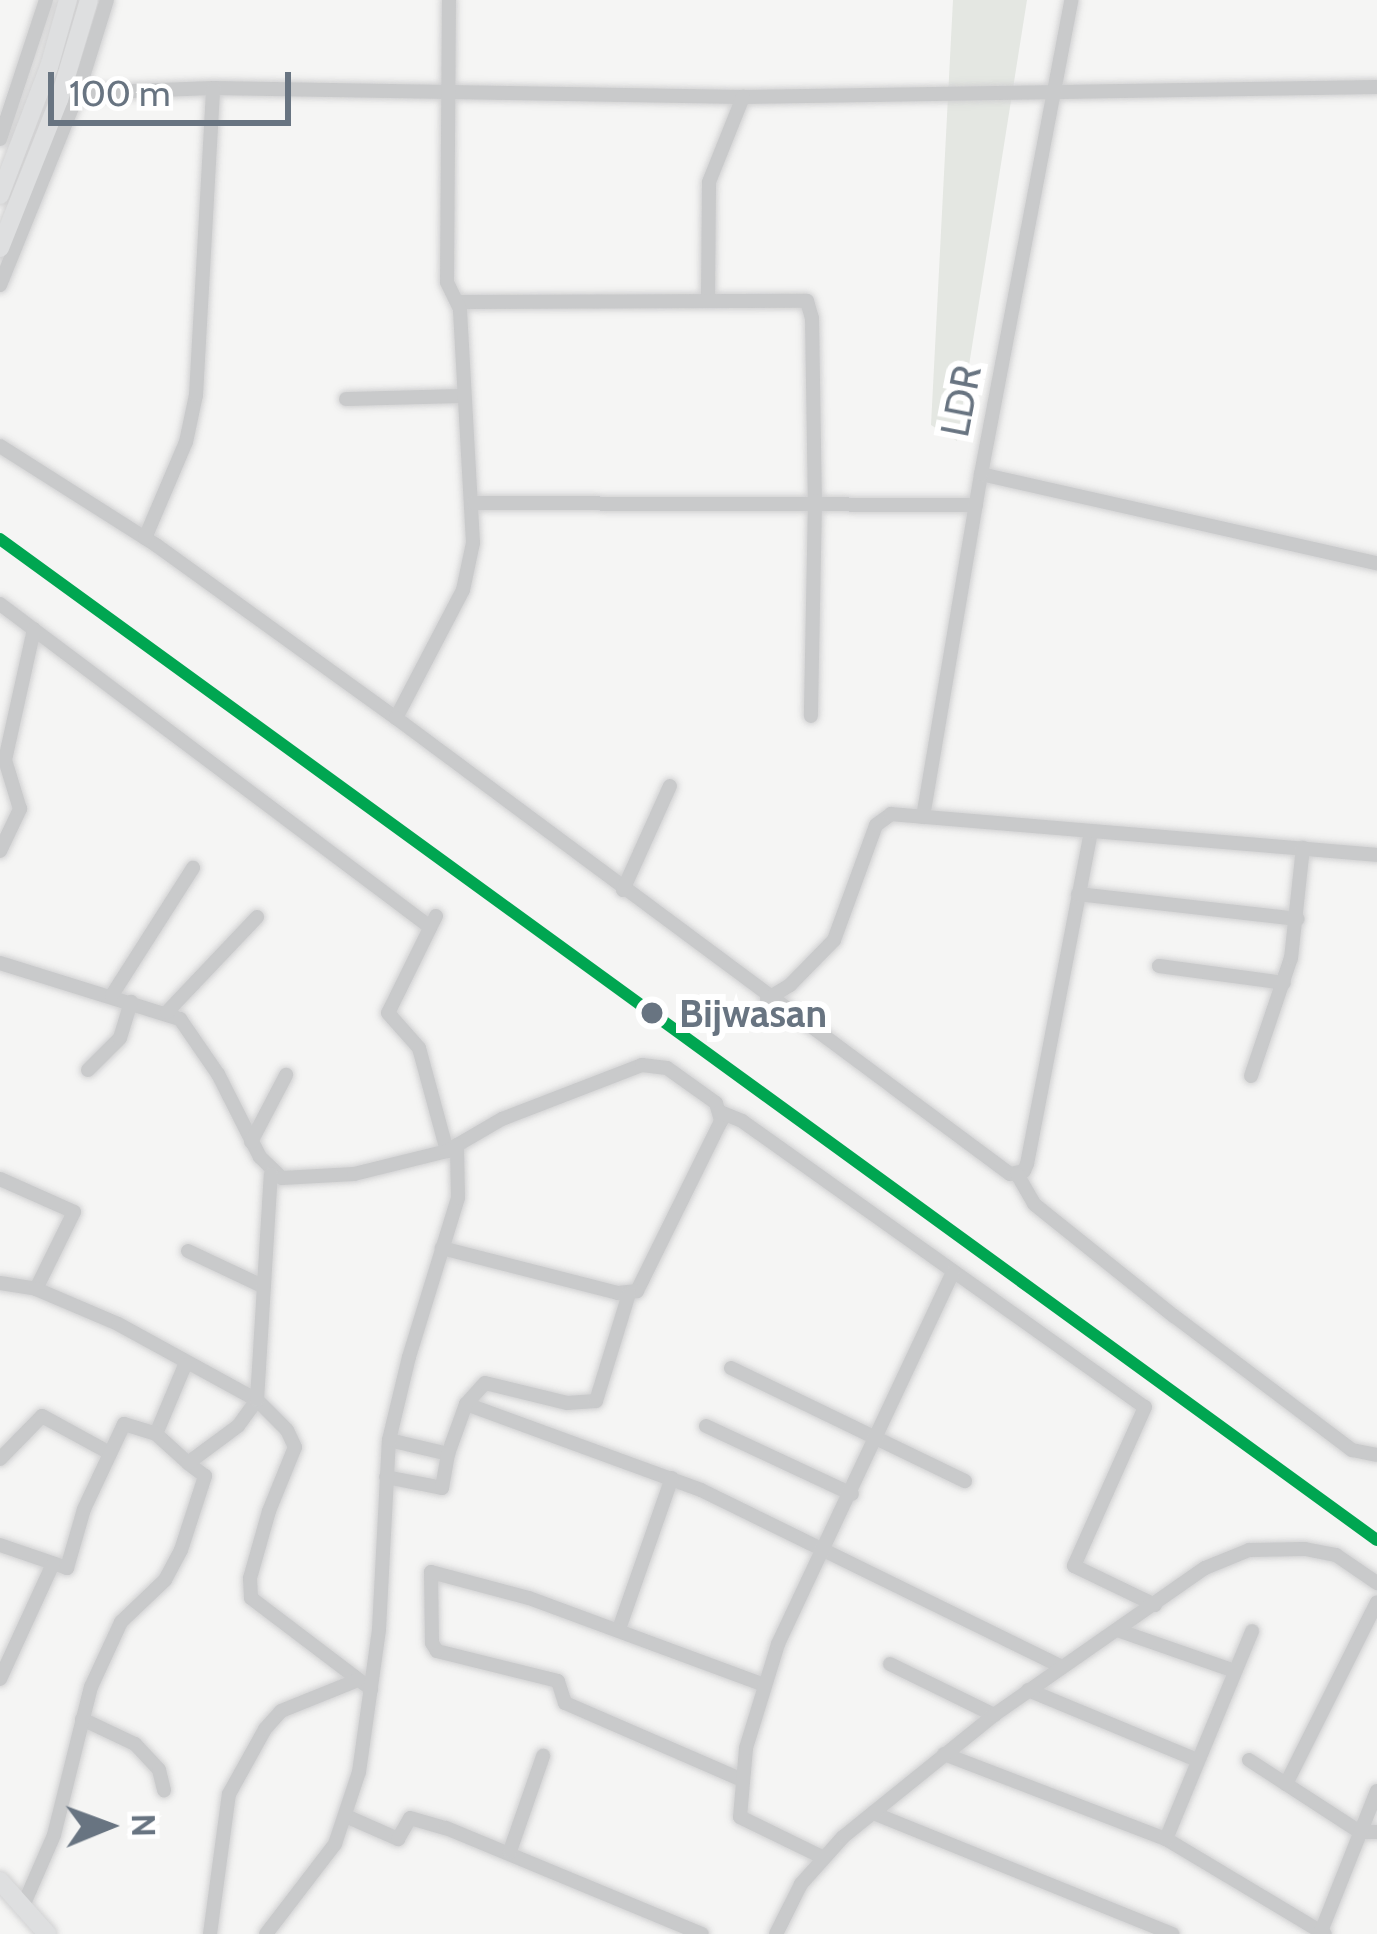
<!DOCTYPE html>
<style>
body{margin:0}
#map{position:relative;width:1377px;height:1934px;overflow:hidden;background:#f5f5f4;font-family:Cabin,sans-serif}
div>[style]{position:absolute}
[style*='--x']{left:calc(var(--x)*1px);top:calc(var(--y)*1px);width:calc(var(--w)*1px);rotate:calc(var(--a)*1deg)}
.green>*{inset:0;background:#e4e7e2}
.roads{filter:drop-shadow(0 0 3px #d1d1d2) drop-shadow(0 0 3px #d1d1d2)}
.street>*{height:14px;margin:-7px;padding:0 7px;transform-origin:7px;border-radius:7px;background:#c9cacb}
.secondary>*{height:18px;margin:-9px;padding:0 9px;transform-origin:9px;border-radius:9px;background:#dedfe0}
.rail-1>*{height:12px;margin:-6px;padding:0 6px;transform-origin:6px;border-radius:6px;background:#00a651}
.dots>*{width:33px;height:33px;translate:-50% -50%;box-sizing:border-box;border:6px solid #fff;border-radius:50%}
span{translate:-50% -50%;white-space:nowrap;text-align:center;line-height:1.15;-webkit-text-stroke:12px #fff;paint-order:stroke}
.street-label{font-size:39px;color:#687481}
.stop-label{font-size:39px;color:#687481;font-weight:700}
.left{translate:0 -50%;text-align:left}
.north{position:absolute;left:48px;top:1766px;width:120px;height:120px;-webkit-text-stroke:9px #fff;paint-order:stroke;rotate:89deg;font-size:33px;font-weight:700;line-height:48px;text-align:center;color:#687481}
.north::after{content:'';display:block;margin:auto;width:42px;height:54px;background:#687481;clip-path:polygon(50% 0,100% 100%,50% 72%,0 100%)}
.scale{position:absolute;left:48px;top:72px;width:243px;height:54px;box-sizing:border-box;border:6px solid #687481;border-top:0;padding-left:15px;font-size:36px;line-height:42px;white-space:nowrap;color:#687481;-webkit-text-stroke:9px #fff;paint-order:stroke}
</style>
<div id="map">
<div class="green">
<div style="clip-path:polygon(953px 0,1027px 0,957px 441px,931px 425px)"></div>
</div>
<div class="roads">
<div class="street">
<div style="--x:78;--y:93;--w:135;--a:-2.1"></div>
<div style="--x:213;--y:88;--w:530;--a:0.97"></div>
<div style="--x:743;--y:97;--w:634;--a:-0.9"></div>
<div style="--x:0;--y:139;--w:146;--a:-71.7"></div>
<div style="--x:0;--y:285;--w:207;--a:-67.9"></div>
<div style="--x:78;--y:93;--w:97;--a:-72.7"></div>
<div style="--x:708;--y:299;--w:117;--a:-89.5"></div>
<div style="--x:709;--y:182;--w:92;--a:-68.2"></div>
<div style="--x:458;--y:302;--w:349;--a:-0.2"></div>
<div style="--x:807;--y:301;--w:18;--a:74"></div>
<div style="--x:812;--y:318;--w:183;--a:89.1"></div>
<div style="--x:815;--y:501;--w:215;--a:91.1"></div>
<div style="--x:346;--y:399;--w:117;--a:-1.5"></div>
<div style="--x:0;--y:446;--w:185;--a:32.4"></div>
<div style="--x:156;--y:545;--w:296;--a:35.8"></div>
<div style="--x:396;--y:718;--w:144;--a:-62.4"></div>
<div style="--x:463;--y:590;--w:48;--a:-78"></div>
<div style="--x:473;--y:543;--w:234;--a:-93.2"></div>
<div style="--x:460;--y:309;--w:30;--a:-116"></div>
<div style="--x:447;--y:282;--w:282;--a:-89.6"></div>
<div style="--x:981;--y:474;--w:406;--a:12.7"></div>
<div style="--x:474;--y:503;--w:502;--a:0.23"></div>
<div style="--x:145;--y:538;--w:104;--a:-66.9"></div>
<div style="--x:186;--y:442;--w:48;--a:-78"></div>
<div style="--x:196;--y:395;--w:307;--a:-86.8"></div>
<div style="--x:0;--y:604;--w:538;--a:36.91"></div>
<div style="--x:396;--y:718;--w:765;--a:36.6"></div>
<div style="--x:1010;--y:1174;--w:14;--a:-12"></div>
<div style="--x:1024;--y:1171;--w:8;--a:-67"></div>
<div style="--x:1027;--y:1164;--w:339;--a:-79.1"></div>
<div style="--x:923;--y:817;--w:348;--a:-80.4"></div>
<div style="--x:981;--y:474;--w:482;--a:-79.2"></div>
<div style="--x:0;--y:851;--w:47;--a:-64.5"></div>
<div style="--x:20;--y:809;--w:51;--a:-107"></div>
<div style="--x:5;--y:760;--w:134;--a:-77.5"></div>
<div style="--x:623;--y:890;--w:114;--a:-65.7"></div>
<div style="--x:1078;--y:894;--w:221;--a:6.5"></div>
<div style="--x:436;--y:916;--w:108;--a:116.3"></div>
<div style="--x:388;--y:1013;--w:47;--a:48.5"></div>
<div style="--x:419;--y:1048;--w:107;--a:74.8"></div>
<div style="--x:0;--y:963;--w:189;--a:17.3"></div>
<div style="--x:180;--y:1019;--w:67;--a:55.4"></div>
<div style="--x:218;--y:1074;--w:93;--a:63.2"></div>
<div style="--x:260;--y:1157;--w:30;--a:44"></div>
<div style="--x:282;--y:1178;--w:72;--a:-3.2"></div>
<div style="--x:354;--y:1174;--w:96;--a:-13.9"></div>
<div style="--x:447;--y:1151;--w:64;--a:-30.2"></div>
<div style="--x:502;--y:1119;--w:150;--a:-21.1"></div>
<div style="--x:642;--y:1065;--w:25;--a:7"></div>
<div style="--x:667;--y:1068;--w:60;--a:35.5"></div>
<div style="--x:716;--y:1103;--w:19;--a:74"></div>
<div style="--x:721;--y:1121;--w:190;--a:116.3"></div>
<div style="--x:637;--y:1291;--w:19;--a:174"></div>
<div style="--x:618;--y:1293;--w:182;--a:-165.7"></div>
<div style="--x:1159;--y:966;--w:126;--a:7.7"></div>
<div style="--x:112;--y:995;--w:151;--a:-57.5"></div>
<div style="--x:767;--y:999;--w:27;--a:-31"></div>
<div style="--x:790;--y:985;--w:63;--a:-45.6"></div>
<div style="--x:834;--y:940;--w:122;--a:-69.9"></div>
<div style="--x:876;--y:825;--w:19;--a:-36"></div>
<div style="--x:891;--y:814;--w:488;--a:4.8"></div>
<div style="--x:167;--y:1012;--w:131;--a:-46.5"></div>
<div style="--x:88;--y:1070;--w:45;--a:-45"></div>
<div style="--x:120;--y:1038;--w:38;--a:-73"></div>
<div style="--x:1251;--y:1076;--w:125;--a:-71.3"></div>
<div style="--x:1291;--y:958;--w:111;--a:-83.8"></div>
<div style="--x:720;--y:1112;--w:24;--a:22"></div>
<div style="--x:742;--y:1121;--w:494;--a:35.4"></div>
<div style="--x:1145;--y:1407;--w:174;--a:114.1"></div>
<div style="--x:1074;--y:1566;--w:90;--a:25.7"></div>
<div style="--x:251;--y:1142;--w:76;--a:-62.4"></div>
<div style="--x:1017;--y:1174;--w:34;--a:60"></div>
<div style="--x:1034;--y:1204;--w:179;--a:38.7"></div>
<div style="--x:1174;--y:1316;--w:223;--a:37"></div>
<div style="--x:1352;--y:1450;--w:25;--a:11"></div>
<div style="--x:0;--y:1179;--w:81;--a:24"></div>
<div style="--x:74;--y:1212;--w:86;--a:116.3"></div>
<div style="--x:188;--y:1251;--w:80;--a:25.3"></div>
<div style="--x:0;--y:1283;--w:36;--a:9"></div>
<div style="--x:36;--y:1289;--w:89;--a:23.1"></div>
<div style="--x:118;--y:1324;--w:158;--a:28.7"></div>
<div style="--x:257;--y:1400;--w:42;--a:45"></div>
<div style="--x:287;--y:1430;--w:19;--a:65"></div>
<div style="--x:295;--y:1447;--w:69;--a:112.1"></div>
<div style="--x:269;--y:1511;--w:70;--a:105.8"></div>
<div style="--x:250;--y:1578;--w:20;--a:87"></div>
<div style="--x:251;--y:1598;--w:151;--a:37.2"></div>
<div style="--x:185;--y:1365;--w:75;--a:112.8"></div>
<div style="--x:156;--y:1434;--w:43;--a:42.2"></div>
<div style="--x:731;--y:1368;--w:260;--a:25.8"></div>
<div style="--x:466;--y:1404;--w:250;--a:20.1"></div>
<div style="--x:701;--y:1490;--w:401;--a:26.1"></div>
<div style="--x:706;--y:1426;--w:161;--a:25"></div>
<div style="--x:389;--y:1440;--w:61;--a:13.3"></div>
<div style="--x:448;--y:1454;--w:53;--a:-70.2"></div>
<div style="--x:466;--y:1404;--w:28;--a:-48"></div>
<div style="--x:485;--y:1383;--w:84;--a:13.7"></div>
<div style="--x:567;--y:1403;--w:29;--a:-4"></div>
<div style="--x:596;--y:1401;--w:112;--a:-72.9"></div>
<div style="--x:0;--y:1459;--w:60;--a:-45.7"></div>
<div style="--x:42;--y:1416;--w:77;--a:28.6"></div>
<div style="--x:386;--y:1477;--w:57;--a:11.1"></div>
<div style="--x:442;--y:1488;--w:35;--a:-80"></div>
<div style="--x:0;--y:1545;--w:71;--a:18.9"></div>
<div style="--x:67;--y:1568;--w:61;--a:-73.9"></div>
<div style="--x:84;--y:1509;--w:94;--a:-64.8"></div>
<div style="--x:124;--y:1424;--w:34;--a:17"></div>
<div style="--x:619;--y:1629;--w:160;--a:-70.7"></div>
<div style="--x:1117;--y:1630;--w:125;--a:19.2"></div>
<div style="--x:890;--y:1664;--w:116;--a:26.1"></div>
<div style="--x:0;--y:1679;--w:127;--a:-65.3"></div>
<div style="--x:1028;--y:1690;--w:183;--a:22.5"></div>
<div style="--x:82;--y:1719;--w:59;--a:25.3"></div>
<div style="--x:135;--y:1744;--w:35;--a:47"></div>
<div style="--x:159;--y:1770;--w:21;--a:76"></div>
<div style="--x:944;--y:1754;--w:238;--a:21"></div>
<div style="--x:1166;--y:1839;--w:185;--a:30.9"></div>
<div style="--x:1249;--y:1760;--w:132;--a:33"></div>
<div style="--x:1360;--y:1832;--w:17;--a:0"></div>
<div style="--x:740;--y:1779;--w:191;--a:-156.5"></div>
<div style="--x:565;--y:1703;--w:23;--a:-108"></div>
<div style="--x:558;--y:1681;--w:125;--a:-166.1"></div>
<div style="--x:437;--y:1651;--w:9;--a:-122"></div>
<div style="--x:432;--y:1643;--w:71;--a:-90.8"></div>
<div style="--x:431;--y:1572;--w:101;--a:14.9"></div>
<div style="--x:529;--y:1598;--w:248;--a:20.3"></div>
<div style="--x:1286;--y:1784;--w:203;--a:-63.4"></div>
<div style="--x:873;--y:1813;--w:323;--a:22"></div>
<div style="--x:348;--y:1817;--w:55;--a:23.7"></div>
<div style="--x:398;--y:1839;--w:24;--a:-60"></div>
<div style="--x:410;--y:1818;--w:37;--a:16"></div>
<div style="--x:446;--y:1828;--w:277;--a:22.5"></div>
<div style="--x:1166;--y:1839;--w:225;--a:-67.5"></div>
<div style="--x:510;--y:1851;--w:101;--a:-70.8"></div>
<div style="--x:822;--y:1857;--w:91;--a:-154"></div>
<div style="--x:740;--y:1817;--w:69;--a:-85"></div>
<div style="--x:746;--y:1748;--w:109;--a:-72.9"></div>
<div style="--x:778;--y:1644;--w:411;--a:-64.8"></div>
<div style="--x:23;--y:1906;--w:77;--a:-66.4"></div>
<div style="--x:54;--y:1835;--w:153;--a:-76"></div>
<div style="--x:91;--y:1687;--w:72;--a:-65.2"></div>
<div style="--x:121;--y:1622;--w:61;--a:-43.7"></div>
<div style="--x:165;--y:1580;--w:34;--a:-62"></div>
<div style="--x:181;--y:1550;--w:78;--a:-72"></div>
<div style="--x:205;--y:1476;--w:21;--a:-143"></div>
<div style="--x:188;--y:1463;--w:62;--a:-36.5"></div>
<div style="--x:238;--y:1426;--w:32;--a:-54"></div>
<div style="--x:257;--y:1400;--w:226;--a:-86.5"></div>
<div style="--x:210;--y:1934;--w:141;--a:-82.3"></div>
<div style="--x:229;--y:1794;--w:74;--a:-61"></div>
<div style="--x:265;--y:1729;--w:24;--a:-48"></div>
<div style="--x:281;--y:1711;--w:83;--a:-21.9"></div>
<div style="--x:266;--y:1934;--w:113;--a:-52.5"></div>
<div style="--x:335;--y:1844;--w:76;--a:-71.6"></div>
<div style="--x:359;--y:1772;--w:144;--a:-82"></div>
<div style="--x:379;--y:1629;--w:189;--a:-87"></div>
<div style="--x:389;--y:1440;--w:85;--a:-76.5"></div>
<div style="--x:409;--y:1357;--w:166;--a:-72.9"></div>
<div style="--x:458;--y:1198;--w:53;--a:-91.1"></div>
<div style="--x:776;--y:1934;--w:56;--a:-63.4"></div>
<div style="--x:801;--y:1884;--w:63;--a:-48.2"></div>
<div style="--x:843;--y:1837;--w:194;--a:-38.9"></div>
<div style="--x:994;--y:1715;--w:257;--a:-34.9"></div>
<div style="--x:1205;--y:1568;--w:48;--a:-22.2"></div>
<div style="--x:1249;--y:1550;--w:56;--a:-1"></div>
<div style="--x:1305;--y:1549;--w:32;--a:11"></div>
<div style="--x:1336;--y:1555;--w:50;--a:34.3"></div>
<div style="--x:1320;--y:1934;--w:154;--a:-68.3"></div>
</div>
<div class="secondary">
<div style="--x:0;--y:195;--w:137;--a:-69.1"></div>
<div style="--x:49;--y:67;--w:70;--a:-74.2"></div>
<div style="--x:0;--y:248;--w:159;--a:-68.3"></div>
<div style="--x:59;--y:100;--w:104;--a:-73.3"></div>
<div style="--x:0;--y:1881;--w:71;--a:48.4"></div>
</div>
</div>
<div class="rail-1">
<div style="--x:0;--y:539;--w:1702;--a:36.02"></div>
</div>
<div class="dots">
<div style="left:652px;top:1013px;background:#687481"></div>
</div>
<div class="street-label">
<span style="left:961px;top:401px;rotate:-79deg">LDR</span>
</div>
<div class="stop-label">
<span class="left" style="left:679px;top:1013px">Bijwasan</span>
</div>
<div class="north">N</div>
<div class="scale">100 m</div>
</div>
